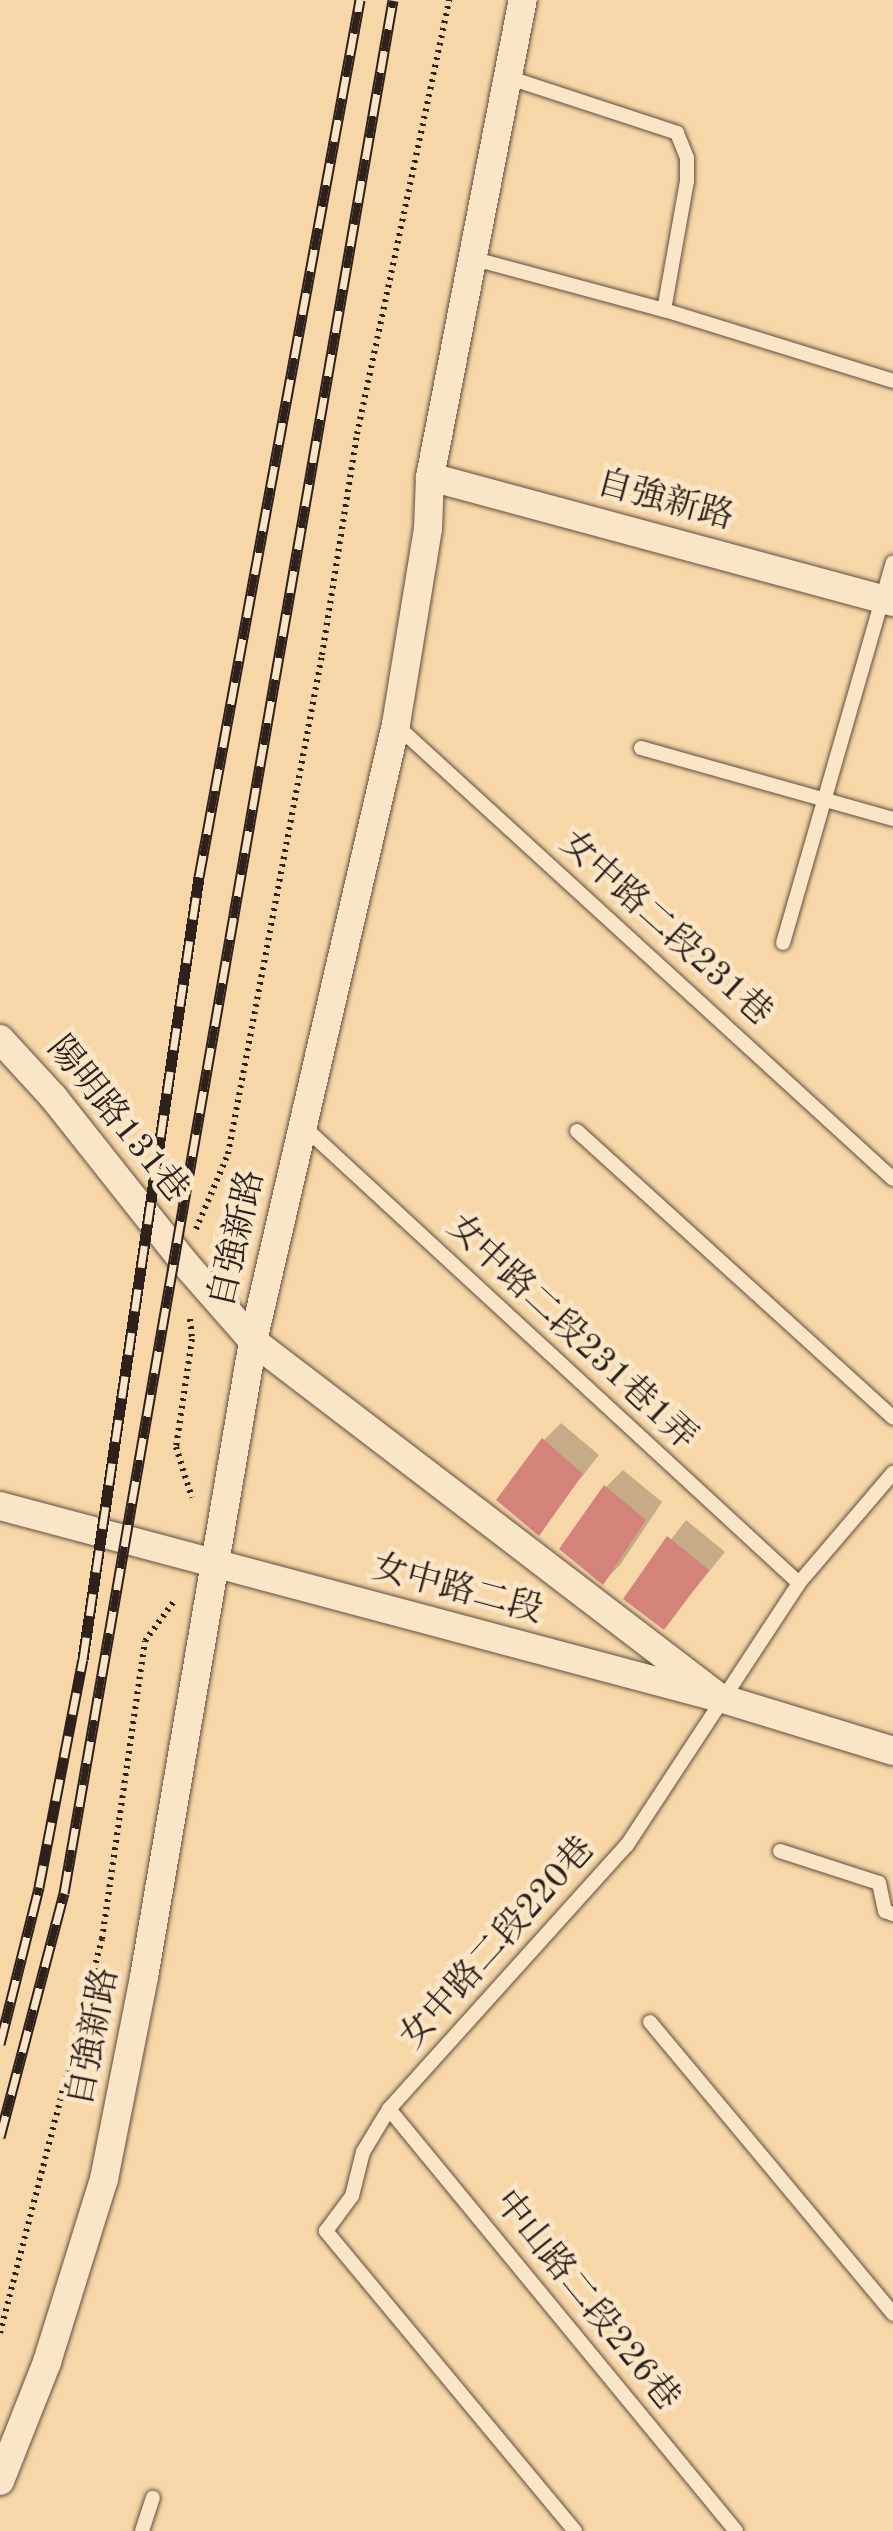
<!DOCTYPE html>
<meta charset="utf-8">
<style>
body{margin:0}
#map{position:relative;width:893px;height:2531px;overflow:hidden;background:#f7d7a8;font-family:"Old Standard TT","Noto Serif TC",serif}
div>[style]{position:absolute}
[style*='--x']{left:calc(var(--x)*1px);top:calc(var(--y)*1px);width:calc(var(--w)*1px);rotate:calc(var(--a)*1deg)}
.shadow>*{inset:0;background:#0003}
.building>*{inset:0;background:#d4837a}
.path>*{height:6px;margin-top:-3px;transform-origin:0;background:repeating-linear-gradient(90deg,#2e201b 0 2.5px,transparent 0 7.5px)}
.roads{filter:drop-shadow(0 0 2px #604e3e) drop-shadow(0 0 2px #604e3e)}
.service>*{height:14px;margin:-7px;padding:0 7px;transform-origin:7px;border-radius:7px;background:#fae5c6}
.minor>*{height:28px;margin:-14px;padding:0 14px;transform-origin:14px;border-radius:14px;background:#fae5c6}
.rail>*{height:11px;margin-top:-5.5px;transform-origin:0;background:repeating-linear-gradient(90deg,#fae5c6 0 22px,#2e201b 0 44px);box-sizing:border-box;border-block:2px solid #2e201b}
span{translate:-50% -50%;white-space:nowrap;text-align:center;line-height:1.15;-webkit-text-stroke:9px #fae5c6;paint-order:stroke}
.street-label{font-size:35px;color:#2e201b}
</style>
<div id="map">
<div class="shadow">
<div style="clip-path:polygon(561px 1423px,599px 1455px,538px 1532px,544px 1440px)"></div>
<div style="clip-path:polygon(623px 1470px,662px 1502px,620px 1565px,603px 1582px,606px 1487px)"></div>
<div style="clip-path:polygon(686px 1520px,725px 1552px,664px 1627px,626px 1598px)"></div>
</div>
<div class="building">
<div style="clip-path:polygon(542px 1438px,583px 1474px,539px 1536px,496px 1500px)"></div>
<div style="clip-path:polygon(604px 1485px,646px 1520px,603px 1585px,559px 1549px)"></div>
<div style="clip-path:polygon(667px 1536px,709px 1570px,664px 1630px,623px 1599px)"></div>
</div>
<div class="path">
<div style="--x:196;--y:1229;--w:82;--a:-66.9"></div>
<div style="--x:228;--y:1154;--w:508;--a:-79.33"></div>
<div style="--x:322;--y:655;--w:224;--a:-81"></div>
<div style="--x:357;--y:434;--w:444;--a:-78"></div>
<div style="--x:190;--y:1319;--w:20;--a:84"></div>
<div style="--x:192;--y:1339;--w:109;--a:98.4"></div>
<div style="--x:176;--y:1447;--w:53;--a:72.6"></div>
<div style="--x:0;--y:2333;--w:407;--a:-75.5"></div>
<div style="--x:102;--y:1939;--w:301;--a:-81.8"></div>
<div style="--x:145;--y:1641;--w:51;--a:-53.8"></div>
</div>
<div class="roads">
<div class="service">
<div style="--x:510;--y:78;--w:176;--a:18.2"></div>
<div style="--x:677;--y:133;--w:27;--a:68"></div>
<div style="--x:687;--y:158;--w:23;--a:90"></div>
<div style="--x:687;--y:181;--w:131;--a:100.1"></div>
<div style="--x:475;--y:259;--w:196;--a:15.1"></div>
<div style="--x:664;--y:310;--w:240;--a:17.2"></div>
<div style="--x:396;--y:725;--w:673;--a:42.41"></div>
<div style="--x:641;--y:748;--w:262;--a:15.7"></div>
<div style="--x:783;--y:943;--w:396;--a:-73.9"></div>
<div style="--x:303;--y:1126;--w:674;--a:42.66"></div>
<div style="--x:577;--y:1131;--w:427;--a:42.2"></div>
<div style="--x:780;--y:1851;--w:104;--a:17.9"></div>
<div style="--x:879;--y:1883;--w:29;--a:78"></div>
<div style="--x:885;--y:1911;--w:9;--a:21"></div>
<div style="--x:650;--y:2022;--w:380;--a:50.2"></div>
<div style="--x:389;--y:2109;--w:546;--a:50.57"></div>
<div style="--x:142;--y:2531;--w:35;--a:-72"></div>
<div style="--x:575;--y:2531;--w:390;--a:-129.7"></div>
<div style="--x:326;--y:2231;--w:44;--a:-53.4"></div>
<div style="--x:352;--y:2196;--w:45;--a:-76"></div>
<div style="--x:363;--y:2152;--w:50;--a:-58.8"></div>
<div style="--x:389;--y:2109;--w:355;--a:-48"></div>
<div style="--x:627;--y:1845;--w:313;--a:-56.7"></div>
<div style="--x:799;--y:1583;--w:145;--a:-49.5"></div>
</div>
<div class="minor">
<div style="--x:430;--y:477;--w:486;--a:-79"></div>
<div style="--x:0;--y:1039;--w:80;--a:47.5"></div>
<div style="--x:54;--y:1098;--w:208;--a:51.6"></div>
<div style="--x:183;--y:1261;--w:106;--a:48.8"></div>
<div style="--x:253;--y:1341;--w:588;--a:37.4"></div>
<div style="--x:0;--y:1506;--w:745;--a:14.93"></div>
<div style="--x:720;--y:1698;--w:181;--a:17"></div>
<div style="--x:0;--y:2481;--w:128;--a:-68.4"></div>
<div style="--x:47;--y:2362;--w:192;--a:-72.7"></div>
<div style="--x:104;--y:2179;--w:206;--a:-78.8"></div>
<div style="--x:144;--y:1977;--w:645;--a:-80.27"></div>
<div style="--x:253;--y:1341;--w:633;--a:-76.95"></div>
<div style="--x:396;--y:724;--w:198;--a:-80.7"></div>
<div style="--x:428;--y:529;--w:52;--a:-87.8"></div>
<div style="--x:430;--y:477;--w:480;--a:15.1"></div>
</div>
</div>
<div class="rail">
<div style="--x:0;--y:2044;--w:162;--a:-76"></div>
<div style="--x:39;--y:1887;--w:232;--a:-79.1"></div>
<div style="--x:83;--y:1659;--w:791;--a:-81.56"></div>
<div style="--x:199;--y:877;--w:892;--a:-79.6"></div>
<div style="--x:0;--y:2137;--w:252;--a:-75.3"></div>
<div style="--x:64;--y:1893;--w:1921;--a:-80.14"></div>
</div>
<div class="street-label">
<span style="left:665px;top:501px;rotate:15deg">自強新路</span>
<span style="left:665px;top:929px;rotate:42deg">女中路二段231巷</span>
<span style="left:117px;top:1120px;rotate:51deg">陽明路131巷</span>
<span style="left:238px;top:1239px;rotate:-77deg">自強新路</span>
<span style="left:571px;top:1333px;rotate:43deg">女中路二段231巷1弄</span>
<span style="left:457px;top:1590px;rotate:15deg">女中路二段</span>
<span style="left:498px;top:1944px;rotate:-48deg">女中路二段220巷</span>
<span style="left:94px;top:2037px;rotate:-79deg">自強新路</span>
<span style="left:586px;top:2301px;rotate:51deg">中山路二段226巷</span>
</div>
</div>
